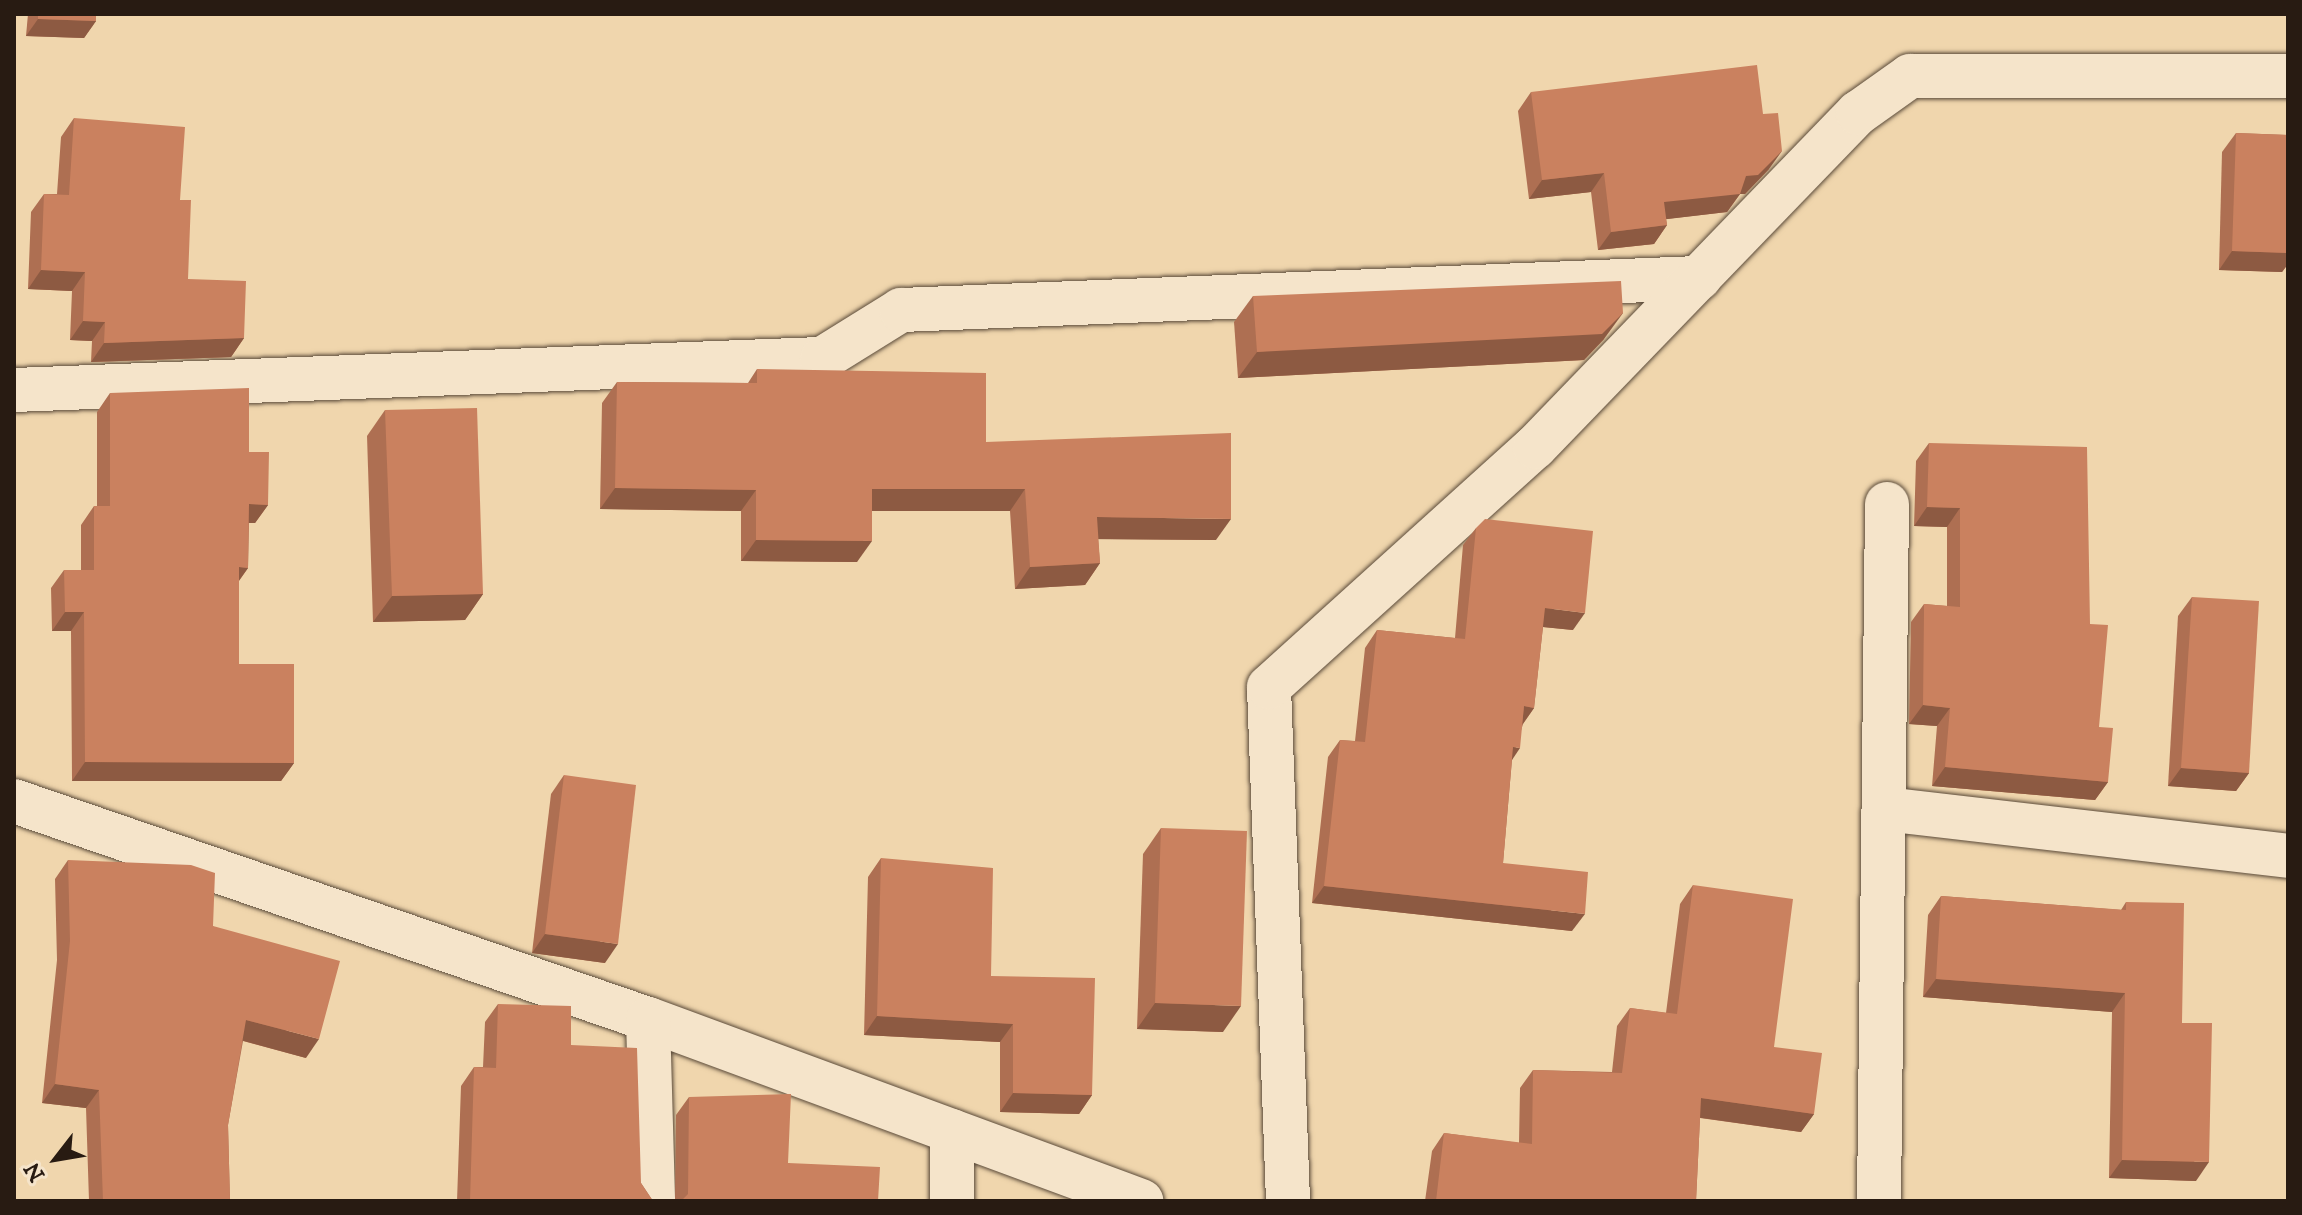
<!DOCTYPE html>
<style>
body{margin:0}
#map{position:relative;width:2302px;height:1215px;overflow:hidden;background:#f0d6ad;font-family:"IM FELL DW Pica",serif}
div>[style]{position:absolute}
[style*='--x']{left:calc(var(--x)*1px);top:calc(var(--y)*1px);width:calc(var(--w)*1px);rotate:calc(var(--a)*1deg)}
.roads{filter:drop-shadow(0 0 2px #5a4a39) drop-shadow(0 0 2px #5a4a39)}
.minor>*{height:44px;margin:-22px;padding:0 22px;transform-origin:22px;border-radius:22px;background:#f5e4ca}
.wall>*{inset:0;background:#ae6f52}
.shaded-wall>*{inset:0;background:#8d5a42}
.building>*{inset:0;background:#ca815f}
span{translate:-50% -50%;white-space:nowrap;text-align:center;line-height:1.15;-webkit-text-stroke:7px #f5e4ca;paint-order:stroke}
.frame{position:absolute;inset:0;border:16px solid #281b12;pointer-events:none}
.north{position:absolute;left:16px;top:1119px;width:80px;height:80px;-webkit-text-stroke:6px #f5e4ca;paint-order:stroke;rotate:239deg;font-size:22px;font-weight:700;line-height:32px;text-align:center;color:#281b12}
.north::after{content:'';display:block;margin:auto;width:28px;height:36px;background:#281b12;clip-path:polygon(50% 0,100% 100%,50% 72%,0 100%)}
</style>
<div id="map">
<div class="roads">
<div class="minor">
<div style="--x:14;--y:390;--w:809;--a:-2.2"></div>
<div style="--x:822;--y:359;--w:93;--a:-31.8"></div>
<div style="--x:901;--y:310;--w:799;--a:-2.3"></div>
<div style="--x:14;--y:801;--w:670;--a:18.98"></div>
<div style="--x:648;--y:1019;--w:526;--a:20.26"></div>
<div style="--x:1884;--y:809;--w:407;--a:6.6"></div>
<div style="--x:648;--y:1019;--w:182;--a:88.4"></div>
<div style="--x:952;--y:1201;--w:70;--a:-90"></div>
<div style="--x:1288;--y:1201;--w:514;--a:-92.12"></div>
<div style="--x:1269;--y:687;--w:358;--a:-42.1"></div>
<div style="--x:1535;--y:447;--w:465;--a:-46"></div>
<div style="--x:1858;--y:113;--w:64;--a:-35.4"></div>
<div style="--x:1910;--y:76;--w:378;--a:0"></div>
<div style="--x:1879;--y:1201;--w:697;--a:-89.34"></div>
</div>
</div>
<div class="wall">
<div style="clip-path:polygon(28px 14px,96px 14px,96px 21px,84px 38px,26px 36px)"></div>
<div style="clip-path:polygon(1531px 92px,1769px 169px,1745px 194px,1740px 194px,1727px 212px,1666px 219px,1667px 225px,1654px 244px,1598px 250px,1591px 192px,1529px 199px,1518px 111px)"></div>
<div style="clip-path:polygon(74px 118px,180px 200px,188px 279px,244px 338px,231px 357px,91px 362px,92px 341px,70px 340px,72px 291px,28px 289px,31px 212px,44px 194px,57px 194px,61px 137px)"></div>
<div style="clip-path:polygon(2236px 133px,2288px 135px,2288px 264px,2282px 272px,2219px 270px,2222px 152px)"></div>
<div style="clip-path:polygon(1253px 296px,1604px 339px,1584px 360px,1238px 378px,1234px 322px)"></div>
<div style="clip-path:polygon(757px 369px,986px 442px,1216px 540px,1098px 539px,1100px 563px,1085px 585px,1015px 589px,1010px 511px,872px 511px,857px 562px,741px 561px,741px 511px,600px 509px,602px 403px,617px 382px,748px 383px)"></div>
<div style="clip-path:polygon(110px 393px,249px 452px,268px 505px,255px 523px,249px 523px,248px 568px,239px 581px,239px 664px,294px 763px,281px 781px,72px 781px,71px 631px,52px 631px,51px 588px,64px 570px,81px 570px,81px 525px,94px 506px,97px 506px,97px 412px)"></div>
<div style="clip-path:polygon(385px 410px,483px 594px,465px 620px,373px 622px,367px 436px)"></div>
<div style="clip-path:polygon(1929px 443px,2090px 624px,2099px 727px,2108px 782px,2095px 800px,1932px 786px,1937px 726px,1909px 724px,1911px 622px,1924px 604px,1947px 606px,1947px 527px,1914px 526px,1916px 461px)"></div>
<div style="clip-path:polygon(1476px 528px,1573px 630px,1543px 627px,1534px 708px,1523px 724px,1512px 760px,1503px 863px,1572px 931px,1312px 903px,1328px 757px,1340px 740px,1355px 741px,1365px 648px,1377px 630px,1455px 638px,1463px 545px)"></div>
<div style="clip-path:polygon(2192px 597px,2249px 773px,2236px 791px,2168px 786px,2178px 616px)"></div>
<div style="clip-path:polygon(564px 775px,605px 963px,532px 953px,551px 794px)"></div>
<div style="clip-path:polygon(1161px 828px,1223px 1032px,1137px 1029px,1143px 854px)"></div>
<div style="clip-path:polygon(881px 858px,991px 976px,1092px 1095px,1079px 1114px,1000px 1112px,1000px 1042px,864px 1035px,868px 877px)"></div>
<div style="clip-path:polygon(68px 860px,213px 926px,306px 1058px,243px 1041px,228px 1125px,230px 1201px,89px 1201px,86px 1108px,42px 1103px,57px 960px,55px 879px)"></div>
<div style="clip-path:polygon(1693px 885px,1774px 1047px,1814px 1114px,1801px 1132px,1700px 1118px,1696px 1201px,1425px 1201px,1432px 1151px,1444px 1133px,1519px 1143px,1520px 1088px,1533px 1070px,1612px 1072px,1617px 1026px,1630px 1008px,1666px 1013px,1680px 904px)"></div>
<div style="clip-path:polygon(1941px 896px,2121px 910px,2126px 902px,2182px 1023px,2196px 1181px,2109px 1178px,2112px 1012px,1923px 997px,1928px 915px)"></div>
<div style="clip-path:polygon(498px 1004px,571px 1045px,641px 1183px,653px 1201px,457px 1201px,461px 1086px,474px 1067px,483px 1067px,485px 1022px)"></div>
<div style="clip-path:polygon(689px 1097px,788px 1163px,878px 1201px,675px 1201px,676px 1115px)"></div>
</div>
<div class="shaded-wall">
<div style="clip-path:polygon(38px 19px,96px 21px,84px 38px,26px 36px)"></div>
<div style="clip-path:polygon(1782px 151px,1769px 169px,1745px 194px,1740px 194px,1727px 212px,1651px 221px,1664px 202px)"></div>
<div style="clip-path:polygon(1604px 173px,1591px 192px,1529px 199px,1542px 180px)"></div>
<div style="clip-path:polygon(1667px 225px,1654px 244px,1598px 250px,1611px 232px)"></div>
<div style="clip-path:polygon(2232px 251px,2288px 253px,2288px 264px,2282px 272px,2219px 270px)"></div>
<div style="clip-path:polygon(41px 270px,85px 272px,72px 291px,28px 289px)"></div>
<div style="clip-path:polygon(1623px 313px,1604px 339px,1584px 360px,1238px 378px,1257px 352px)"></div>
<div style="clip-path:polygon(83px 321px,105px 322px,92px 341px,70px 340px)"></div>
<div style="clip-path:polygon(244px 338px,231px 357px,91px 362px,104px 343px)"></div>
<div style="clip-path:polygon(615px 488px,756px 490px,741px 511px,600px 509px)"></div>
<div style="clip-path:polygon(872px 489px,1025px 489px,1010px 511px,857px 511px)"></div>
<div style="clip-path:polygon(249px 504px,268px 505px,255px 523px,236px 523px)"></div>
<div style="clip-path:polygon(1927px 507px,1960px 508px,1947px 527px,1914px 526px)"></div>
<div style="clip-path:polygon(1097px 517px,1231px 519px,1216px 540px,1082px 539px)"></div>
<div style="clip-path:polygon(756px 540px,872px 541px,857px 562px,741px 561px)"></div>
<div style="clip-path:polygon(1100px 563px,1085px 585px,1015px 589px,1030px 567px)"></div>
<div style="clip-path:polygon(239px 567px,248px 568px,235px 586px)"></div>
<div style="clip-path:polygon(483px 594px,465px 620px,373px 622px,392px 596px)"></div>
<div style="clip-path:polygon(1545px 608px,1585px 613px,1573px 630px,1533px 626px)"></div>
<div style="clip-path:polygon(65px 612px,84px 612px,71px 631px,52px 631px)"></div>
<div style="clip-path:polygon(1923px 705px,1950px 708px,1937px 726px,1909px 724px)"></div>
<div style="clip-path:polygon(1524px 706px,1534px 708px,1522px 725px)"></div>
<div style="clip-path:polygon(1513px 747px,1520px 748px,1508px 766px)"></div>
<div style="clip-path:polygon(85px 762px,294px 763px,281px 781px,72px 781px)"></div>
<div style="clip-path:polygon(1945px 767px,2108px 782px,2095px 800px,1932px 786px)"></div>
<div style="clip-path:polygon(2181px 768px,2249px 773px,2236px 791px,2168px 786px)"></div>
<div style="clip-path:polygon(1324px 886px,1585px 914px,1572px 931px,1312px 903px)"></div>
<div style="clip-path:polygon(545px 934px,618px 944px,605px 963px,532px 953px)"></div>
<div style="clip-path:polygon(1936px 979px,2125px 993px,2112px 1012px,1923px 997px)"></div>
<div style="clip-path:polygon(1155px 1003px,1241px 1006px,1223px 1032px,1137px 1029px)"></div>
<div style="clip-path:polygon(877px 1016px,1013px 1024px,1000px 1042px,864px 1035px)"></div>
<div style="clip-path:polygon(246px 1020px,319px 1039px,306px 1058px,233px 1038px)"></div>
<div style="clip-path:polygon(55px 1084px,99px 1090px,86px 1108px,42px 1103px)"></div>
<div style="clip-path:polygon(1013px 1093px,1092px 1095px,1079px 1114px,1000px 1112px)"></div>
<div style="clip-path:polygon(1701px 1098px,1814px 1114px,1801px 1132px,1688px 1116px)"></div>
<div style="clip-path:polygon(2122px 1160px,2209px 1162px,2196px 1181px,2109px 1178px)"></div>
</div>
<div class="building">
<div style="clip-path:polygon(38px 14px,96px 14px,96px 21px,38px 19px)"></div>
<div style="clip-path:polygon(1757px 65px,1763px 114px,1778px 113px,1782px 151px,1758px 175px,1746px 176px,1740px 194px,1664px 202px,1667px 225px,1611px 232px,1604px 173px,1542px 180px,1531px 92px)"></div>
<div style="clip-path:polygon(74px 118px,185px 127px,180px 200px,191px 200px,188px 279px,246px 281px,244px 338px,104px 343px,105px 322px,83px 321px,85px 272px,41px 270px,44px 194px,69px 195px)"></div>
<div style="clip-path:polygon(2236px 133px,2288px 135px,2288px 253px,2232px 251px)"></div>
<div style="clip-path:polygon(1621px 281px,1623px 313px,1602px 334px,1257px 352px,1253px 296px)"></div>
<div style="clip-path:polygon(757px 369px,986px 373px,986px 442px,1231px 433px,1231px 519px,1097px 517px,1100px 563px,1030px 567px,1025px 489px,872px 489px,872px 541px,756px 540px,756px 490px,615px 488px,617px 382px,757px 383px)"></div>
<div style="clip-path:polygon(249px 388px,249px 452px,269px 452px,268px 505px,249px 504px,248px 568px,239px 567px,239px 664px,294px 664px,294px 763px,85px 762px,84px 612px,65px 612px,64px 570px,94px 570px,94px 506px,110px 506px,110px 393px)"></div>
<div style="clip-path:polygon(477px 408px,483px 594px,392px 596px,385px 410px)"></div>
<div style="clip-path:polygon(1929px 443px,2087px 447px,2090px 624px,2108px 625px,2099px 727px,2113px 728px,2108px 782px,1945px 767px,1950px 708px,1923px 705px,1924px 613px,1924px 604px,1960px 607px,1960px 508px,1927px 507px)"></div>
<div style="clip-path:polygon(1485px 519px,1593px 531px,1585px 613px,1545px 608px,1534px 708px,1524px 706px,1520px 748px,1513px 747px,1503px 863px,1588px 872px,1585px 914px,1324px 886px,1340px 740px,1365px 742px,1377px 630px,1465px 639px,1476px 528px)"></div>
<div style="clip-path:polygon(2192px 597px,2259px 601px,2249px 773px,2181px 768px)"></div>
<div style="clip-path:polygon(564px 775px,636px 785px,618px 944px,545px 934px)"></div>
<div style="clip-path:polygon(1161px 828px,1247px 831px,1241px 1006px,1155px 1003px)"></div>
<div style="clip-path:polygon(881px 858px,993px 868px,991px 976px,1095px 978px,1092px 1095px,1013px 1093px,1013px 1024px,877px 1016px)"></div>
<div style="clip-path:polygon(68px 860px,191px 865px,215px 873px,213px 926px,340px 961px,319px 1039px,246px 1020px,228px 1125px,230px 1201px,103px 1201px,99px 1090px,55px 1084px,70px 941px)"></div>
<div style="clip-path:polygon(1693px 885px,1793px 899px,1774px 1047px,1822px 1053px,1814px 1114px,1701px 1098px,1696px 1201px,1436px 1201px,1444px 1133px,1532px 1144px,1533px 1070px,1622px 1073px,1630px 1008px,1677px 1014px)"></div>
<div style="clip-path:polygon(1941px 896px,2126px 910px,2126px 902px,2184px 903px,2182px 1023px,2212px 1023px,2209px 1162px,2122px 1160px,2125px 993px,1936px 979px)"></div>
<div style="clip-path:polygon(498px 1004px,571px 1006px,571px 1045px,637px 1048px,641px 1183px,653px 1201px,470px 1201px,474px 1067px,496px 1068px)"></div>
<div style="clip-path:polygon(791px 1094px,788px 1163px,880px 1167px,878px 1201px,681px 1201px,688px 1194px,689px 1097px)"></div>
<div style="clip-path:polygon(1085px 1199px,1085px 1201px,996px 1201px)"></div>
</div>
<div class="frame"></div>
<div class="north">N</div>
</div>
